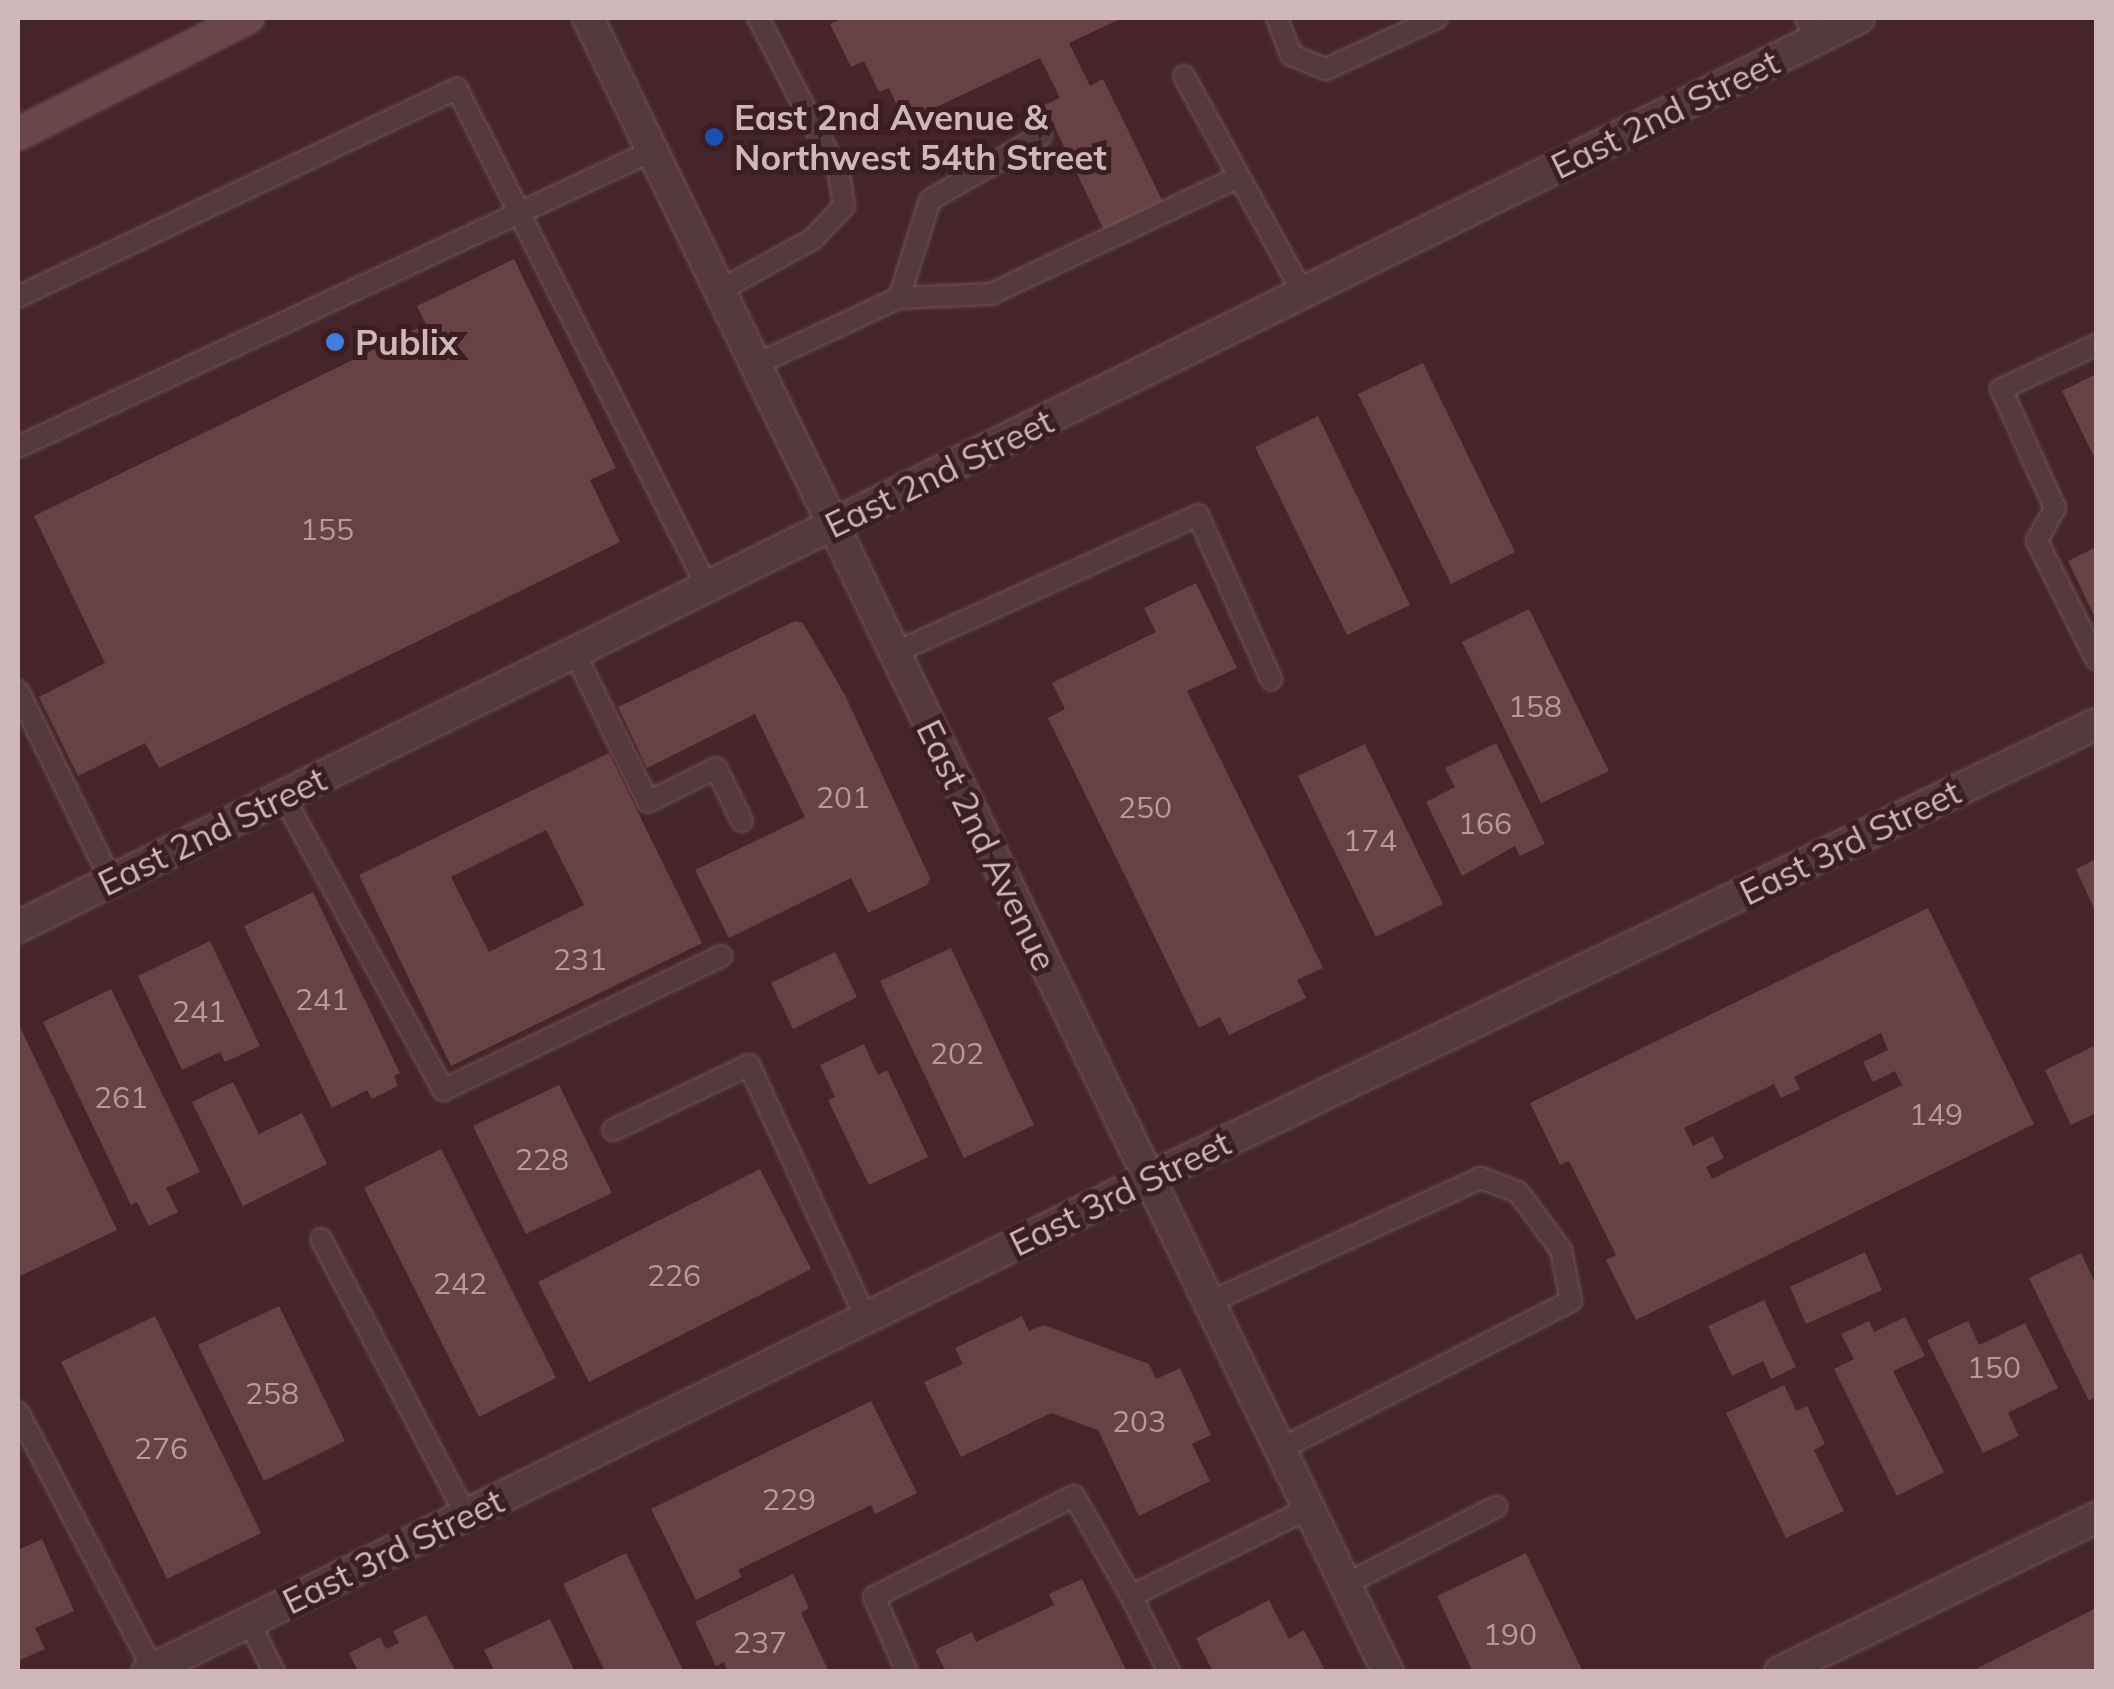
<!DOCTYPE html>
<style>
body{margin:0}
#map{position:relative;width:2114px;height:1689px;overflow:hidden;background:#452529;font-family:Mulish,sans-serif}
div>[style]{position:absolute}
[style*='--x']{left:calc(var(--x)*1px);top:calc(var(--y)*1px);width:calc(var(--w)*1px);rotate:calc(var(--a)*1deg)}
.building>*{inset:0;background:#664245}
.roads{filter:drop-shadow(0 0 2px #6f5558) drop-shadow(0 0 2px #6f5558)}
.service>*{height:20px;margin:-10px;padding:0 10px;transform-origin:10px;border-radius:10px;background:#553a3d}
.minor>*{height:30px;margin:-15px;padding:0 15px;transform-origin:15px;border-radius:15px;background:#553a3d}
.tertiary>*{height:30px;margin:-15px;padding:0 15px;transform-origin:15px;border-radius:15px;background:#553a3d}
.secondary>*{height:30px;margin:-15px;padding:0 15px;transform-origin:15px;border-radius:15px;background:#68474a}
.dots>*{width:28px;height:28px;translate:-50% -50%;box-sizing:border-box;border:5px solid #3a1e21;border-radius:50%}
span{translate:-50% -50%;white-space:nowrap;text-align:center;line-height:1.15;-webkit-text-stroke:10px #3a1e21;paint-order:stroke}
.number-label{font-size:30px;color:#b49a9c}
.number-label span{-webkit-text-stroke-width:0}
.street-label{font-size:35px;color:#ceb7b9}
.poi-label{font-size:35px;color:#ceb7b9;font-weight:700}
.left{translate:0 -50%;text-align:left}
.frame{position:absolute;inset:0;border:20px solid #ceb7b9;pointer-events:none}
</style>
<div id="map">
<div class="building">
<div style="clip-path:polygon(844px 18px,1122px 18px,1069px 43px,1090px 86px,1103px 79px,1163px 202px,1104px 230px,1044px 105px,1060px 98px,1040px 58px,905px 122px,889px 88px,879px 92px,864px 61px,851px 67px,830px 24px)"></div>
<div style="clip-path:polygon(514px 259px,616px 468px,590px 480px,620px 542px,159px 768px,145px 743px,78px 776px,39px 697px,105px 663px,34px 516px,426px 324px,417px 306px)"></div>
<div style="clip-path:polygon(1423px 363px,1515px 552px,1451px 584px,1358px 394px)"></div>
<div style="clip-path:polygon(2096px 374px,2096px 461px,2062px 391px)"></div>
<div style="clip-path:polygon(1318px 416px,1410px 605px,1347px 635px,1255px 447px)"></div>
<div style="clip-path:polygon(2096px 547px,2096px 620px,2068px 561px)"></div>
<div style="clip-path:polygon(1196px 583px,1237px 668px,1187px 691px,1323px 968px,1297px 980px,1306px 998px,1229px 1035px,1220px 1017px,1199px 1028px,1048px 718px,1065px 709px,1052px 683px,1156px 632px,1144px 608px)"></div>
<div style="clip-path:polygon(1529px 609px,1609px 771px,1541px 803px,1462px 642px)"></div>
<div style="clip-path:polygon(795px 621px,803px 623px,845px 695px,930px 878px,927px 885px,868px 913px,851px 878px,729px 938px,695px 870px,805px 817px,755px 714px,647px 768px,618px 707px)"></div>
<div style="clip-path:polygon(1496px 743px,1545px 844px,1520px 856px,1515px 846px,1462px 876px,1426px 802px,1455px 787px,1445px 768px)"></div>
<div style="clip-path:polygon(1365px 744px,1443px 904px,1376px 937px,1298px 776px)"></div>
<div style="clip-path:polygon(evenodd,609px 753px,702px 943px,451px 1066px,359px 875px,609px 753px,546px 830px,584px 905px,489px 952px,451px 877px,546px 830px)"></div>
<div style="clip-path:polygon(2096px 859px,2096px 913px,2076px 869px)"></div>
<div style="clip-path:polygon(313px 892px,400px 1073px,394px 1076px,398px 1086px,372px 1099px,367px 1090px,332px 1108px,244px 926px)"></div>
<div style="clip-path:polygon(evenodd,1928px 908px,2034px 1124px,1636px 1320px,1606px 1260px,1616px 1255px,1569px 1161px,1560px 1165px,1530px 1103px,1928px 908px,1881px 1033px,1888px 1050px,1863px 1062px,1873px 1082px,1895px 1071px,1902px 1085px,1712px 1179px,1706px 1167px,1724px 1158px,1713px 1136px,1693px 1146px,1684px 1128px,1774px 1084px,1781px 1098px,1800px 1089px,1794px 1077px,1881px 1033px)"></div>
<div style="clip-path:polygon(210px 941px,260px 1046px,225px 1062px,220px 1052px,182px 1070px,138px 976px)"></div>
<div style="clip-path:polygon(951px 948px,1034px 1125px,964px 1158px,880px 981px)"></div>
<div style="clip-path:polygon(835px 952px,857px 997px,793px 1029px,771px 983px)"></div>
<div style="clip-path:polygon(111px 989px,200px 1172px,166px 1188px,178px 1212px,149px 1226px,137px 1202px,131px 1205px,43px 1022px)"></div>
<div style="clip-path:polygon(18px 1023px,117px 1230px,20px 1276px,18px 1271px)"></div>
<div style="clip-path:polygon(864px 1044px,878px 1075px,887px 1070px,928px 1157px,869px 1185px,828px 1100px,835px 1097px,820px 1065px)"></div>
<div style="clip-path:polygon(2096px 1045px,2096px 1113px,2071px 1125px,2045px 1070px)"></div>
<div style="clip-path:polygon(233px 1082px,259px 1134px,302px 1113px,327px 1164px,243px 1206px,192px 1102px)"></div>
<div style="clip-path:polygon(559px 1085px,612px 1193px,526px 1234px,473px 1126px)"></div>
<div style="clip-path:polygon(441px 1149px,556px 1378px,479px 1417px,364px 1188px)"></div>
<div style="clip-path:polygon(760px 1169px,811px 1269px,589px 1382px,538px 1282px)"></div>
<div style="clip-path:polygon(1865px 1252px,1882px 1290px,1806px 1324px,1790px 1287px)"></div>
<div style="clip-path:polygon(2081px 1253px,2096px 1285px,2096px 1397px,2089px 1401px,2029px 1278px)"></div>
<div style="clip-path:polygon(1764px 1300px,1796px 1367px,1771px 1379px,1763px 1361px,1732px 1376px,1708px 1326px)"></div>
<div style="clip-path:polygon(279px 1306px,345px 1441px,264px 1481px,198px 1345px)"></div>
<div style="clip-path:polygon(155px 1316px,261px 1533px,167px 1579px,61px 1362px)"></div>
<div style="clip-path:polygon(1022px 1316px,1029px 1331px,1044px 1325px,1149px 1364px,1156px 1379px,1180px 1368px,1211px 1435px,1192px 1444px,1210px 1481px,1139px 1516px,1098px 1430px,1051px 1413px,961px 1457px,924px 1382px,963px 1364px,955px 1348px)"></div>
<div style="clip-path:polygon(1905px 1317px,1925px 1356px,1893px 1371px,1944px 1472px,1897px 1496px,1834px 1369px,1854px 1359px,1841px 1334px,1869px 1321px,1874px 1332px)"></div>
<div style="clip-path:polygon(1968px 1321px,1979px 1345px,2025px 1323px,2058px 1388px,2008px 1413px,2019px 1436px,1983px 1453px,1927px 1340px)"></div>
<div style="clip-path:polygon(1784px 1385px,1796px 1411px,1807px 1406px,1825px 1444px,1814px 1450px,1844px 1511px,1786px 1538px,1726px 1413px)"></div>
<div style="clip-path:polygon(871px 1401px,917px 1493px,875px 1514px,871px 1505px,738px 1570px,742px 1577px,696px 1600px,651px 1509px)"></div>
<div style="clip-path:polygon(42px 1539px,74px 1611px,35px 1628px,45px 1649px,18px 1661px,18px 1550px)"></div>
<div style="clip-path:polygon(626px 1553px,684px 1672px,605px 1672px,563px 1584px)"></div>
<div style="clip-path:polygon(1526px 1553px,1583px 1672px,1473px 1672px,1437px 1596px)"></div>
<div style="clip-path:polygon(793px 1574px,809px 1608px,801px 1613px,829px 1672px,728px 1672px,724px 1662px,716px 1666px,695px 1622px)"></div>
<div style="clip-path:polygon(1082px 1579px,1127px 1672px,946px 1672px,935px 1650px,972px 1632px,976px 1642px,1054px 1605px,1049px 1594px)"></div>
<div style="clip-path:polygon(1269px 1600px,1289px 1639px,1304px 1630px,1326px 1672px,1213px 1672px,1196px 1638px)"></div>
<div style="clip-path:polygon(2096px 1608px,2096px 1672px,1970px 1672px)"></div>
<div style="clip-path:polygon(426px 1615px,456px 1672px,358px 1672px,349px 1653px,380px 1637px,386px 1649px,399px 1643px,393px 1631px)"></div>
<div style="clip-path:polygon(550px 1619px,575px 1672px,495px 1672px,484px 1650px)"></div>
</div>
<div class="roads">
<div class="service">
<div style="--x:1277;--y:18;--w:40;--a:69"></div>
<div style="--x:1291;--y:55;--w:38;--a:22"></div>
<div style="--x:1326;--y:69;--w:122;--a:-24.7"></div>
<div style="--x:1806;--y:18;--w:23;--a:65"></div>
<div style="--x:1184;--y:76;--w:247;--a:61.3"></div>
<div style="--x:719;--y:291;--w:107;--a:-29"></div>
<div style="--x:813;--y:239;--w:45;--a:-46.8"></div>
<div style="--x:844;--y:206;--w:32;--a:-99"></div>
<div style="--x:839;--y:174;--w:176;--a:-117.4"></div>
<div style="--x:18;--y:297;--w:486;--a:-25.4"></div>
<div style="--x:457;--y:89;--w:557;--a:63.34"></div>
<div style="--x:899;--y:298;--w:103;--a:-72.4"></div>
<div style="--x:930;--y:200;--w:128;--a:-30"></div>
<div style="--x:2096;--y:345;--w:105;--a:155.1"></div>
<div style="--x:2001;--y:389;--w:131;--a:65.6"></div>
<div style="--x:2055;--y:508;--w:38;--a:119"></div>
<div style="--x:2037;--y:541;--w:132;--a:63.4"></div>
<div style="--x:755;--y:365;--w:159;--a:-25"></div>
<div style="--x:899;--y:298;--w:92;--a:-2.5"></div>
<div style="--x:991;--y:294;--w:274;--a:-25.3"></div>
<div style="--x:18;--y:447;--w:700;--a:-25.03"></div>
<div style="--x:574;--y:652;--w:167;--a:63.7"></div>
<div style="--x:648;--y:802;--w:76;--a:-26.6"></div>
<div style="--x:716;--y:768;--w:59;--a:63.9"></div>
<div style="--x:894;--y:653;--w:334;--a:-24.4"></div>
<div style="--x:1198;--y:515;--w:180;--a:66"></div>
<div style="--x:18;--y:691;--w:211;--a:63.8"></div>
<div style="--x:283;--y:796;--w:335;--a:61.4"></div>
<div style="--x:443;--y:1090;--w:309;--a:-25.7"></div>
<div style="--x:613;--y:1130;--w:151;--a:-25.5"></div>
<div style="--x:749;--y:1065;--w:279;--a:65.2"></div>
<div style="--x:321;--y:1239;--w:312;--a:62.3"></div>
<div style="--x:1210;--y:1302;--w:298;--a:-24.6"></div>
<div style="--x:1481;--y:1178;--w:40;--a:21"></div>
<div style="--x:1518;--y:1192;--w:72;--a:53.4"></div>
<div style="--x:1561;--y:1250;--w:52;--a:78.9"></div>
<div style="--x:1571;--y:1301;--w:326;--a:153"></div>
<div style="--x:18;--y:1412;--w:290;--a:62.3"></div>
<div style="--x:1346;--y:1584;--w:169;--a:-27.2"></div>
<div style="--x:249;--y:1622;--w:56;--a:63.4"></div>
<div style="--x:907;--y:1672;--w:82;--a:-113.7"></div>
<div style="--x:874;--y:1597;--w:224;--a:-26.8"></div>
<div style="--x:1074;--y:1496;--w:115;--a:60.3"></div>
<div style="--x:1169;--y:1672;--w:85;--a:-116.6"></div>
<div style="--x:1131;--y:1596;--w:199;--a:-26.2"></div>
</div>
<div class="minor">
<div style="--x:588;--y:18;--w:1837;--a:64.19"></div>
<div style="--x:18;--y:927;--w:2053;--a:-26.28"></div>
<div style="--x:1780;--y:1672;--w:352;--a:-26"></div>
</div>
<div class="tertiary">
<div style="--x:147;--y:1672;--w:1118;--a:-26.22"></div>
<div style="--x:1150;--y:1178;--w:1049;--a:-25.64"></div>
</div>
<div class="secondary">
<div style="--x:18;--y:134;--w:258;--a:-26.8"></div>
</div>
</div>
<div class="dots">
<div style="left:714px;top:137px;background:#1a4fb4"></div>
<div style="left:335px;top:342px;background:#3f7fe0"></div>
</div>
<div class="number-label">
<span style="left:327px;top:529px">155</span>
<span style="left:1535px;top:706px">158</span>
<span style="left:843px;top:797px">201</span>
<span style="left:1145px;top:807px">250</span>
<span style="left:1485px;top:823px">166</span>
<span style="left:1370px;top:840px">174</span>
<span style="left:580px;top:959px">231</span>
<span style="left:322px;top:999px">241</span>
<span style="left:199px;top:1011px">241</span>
<span style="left:957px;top:1053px">202</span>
<span style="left:121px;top:1097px">261</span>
<span style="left:1936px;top:1114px">149</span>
<span style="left:542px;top:1159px">228</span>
<span style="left:674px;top:1275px">226</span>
<span style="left:460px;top:1283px">242</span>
<span style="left:1994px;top:1367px">150</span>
<span style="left:272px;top:1393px">258</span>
<span style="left:1139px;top:1421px">203</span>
<span style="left:161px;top:1448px">276</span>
<span style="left:789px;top:1499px">229</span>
<span style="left:1510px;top:1634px">190</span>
<span style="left:760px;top:1642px">237</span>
</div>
<div class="street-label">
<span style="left:1665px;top:114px;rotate:-26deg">East 2nd Street</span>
<span style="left:939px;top:473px;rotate:-26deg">East 2nd Street</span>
<span style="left:212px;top:831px;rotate:-26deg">East 2nd Street</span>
<span style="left:1850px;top:842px;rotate:-26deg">East 3rd Street</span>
<span style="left:987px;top:845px;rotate:64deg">East 2nd Avenue</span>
<span style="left:1120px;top:1193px;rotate:-26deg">East 3rd Street</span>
<span style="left:393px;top:1551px;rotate:-26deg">East 3rd Street</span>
</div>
<div class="poi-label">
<span class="left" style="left:734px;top:137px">East 2nd Avenue &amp;<br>Northwest 54th Street</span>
<span class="left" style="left:355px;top:342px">Publix</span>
</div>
<div class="frame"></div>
</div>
